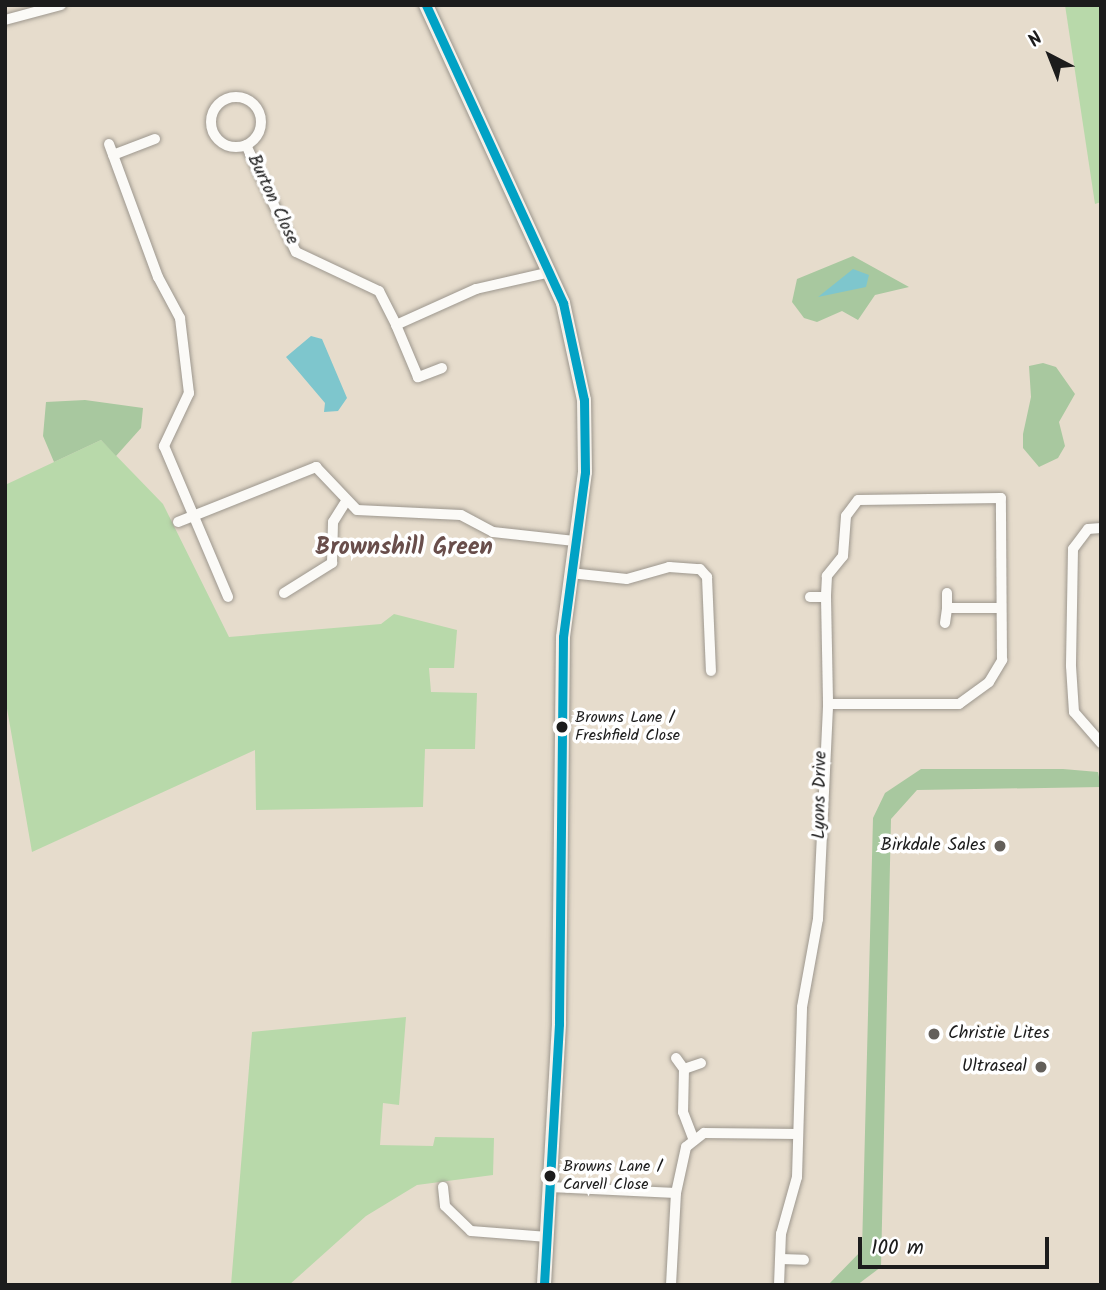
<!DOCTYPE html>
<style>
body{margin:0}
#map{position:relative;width:1106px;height:1290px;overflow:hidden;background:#e6dccc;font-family:Kalam,sans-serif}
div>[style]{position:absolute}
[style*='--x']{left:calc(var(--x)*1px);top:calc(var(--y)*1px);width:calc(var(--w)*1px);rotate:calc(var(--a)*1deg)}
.green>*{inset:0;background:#b8d9aa}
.forest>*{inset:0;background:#a8c89f}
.water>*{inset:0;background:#7ec6cd}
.roads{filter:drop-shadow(0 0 2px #9d978e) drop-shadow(0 0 2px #9d978e)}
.street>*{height:10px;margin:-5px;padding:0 5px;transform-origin:5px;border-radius:5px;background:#fbfaf7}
.street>.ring{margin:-5px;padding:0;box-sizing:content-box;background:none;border:10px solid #fbfaf7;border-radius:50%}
.secondary>*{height:14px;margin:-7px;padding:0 7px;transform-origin:7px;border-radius:7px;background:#f4f0e9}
.bus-1>*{height:9px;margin:-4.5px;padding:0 4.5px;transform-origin:4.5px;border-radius:4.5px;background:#01a2c5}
.dots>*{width:19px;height:19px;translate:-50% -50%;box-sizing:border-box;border:4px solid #fff;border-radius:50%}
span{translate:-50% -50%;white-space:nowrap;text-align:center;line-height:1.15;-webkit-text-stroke:7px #fff;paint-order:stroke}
.bus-label{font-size:16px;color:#1c1c1c}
.left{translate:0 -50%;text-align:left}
.street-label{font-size:18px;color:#1c1c1c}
.poi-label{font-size:18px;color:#1c1c1c}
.right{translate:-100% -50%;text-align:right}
.district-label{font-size:24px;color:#694e4b;font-weight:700}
.frame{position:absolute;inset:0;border:7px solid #1c1c1c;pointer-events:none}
.north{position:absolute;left:1015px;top:21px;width:70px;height:70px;-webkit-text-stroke:5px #fff;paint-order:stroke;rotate:318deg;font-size:19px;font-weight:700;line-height:28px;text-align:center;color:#1c1c1c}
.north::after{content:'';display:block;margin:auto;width:24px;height:32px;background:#1c1c1c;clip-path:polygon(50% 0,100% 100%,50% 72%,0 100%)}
.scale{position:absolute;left:858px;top:1237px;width:191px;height:32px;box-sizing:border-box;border:4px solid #1c1c1c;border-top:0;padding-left:9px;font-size:21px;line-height:24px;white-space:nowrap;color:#1c1c1c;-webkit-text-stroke:5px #fff;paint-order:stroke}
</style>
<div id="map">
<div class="green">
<div style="clip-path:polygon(1065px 5px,1101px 5px,1101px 202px,1095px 204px)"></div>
<div style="clip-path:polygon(101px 440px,163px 504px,229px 637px,381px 624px,394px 614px,457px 630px,454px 668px,429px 668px,431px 692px,477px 693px,475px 749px,425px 749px,423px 807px,256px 810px,255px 750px,32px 852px,5px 697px,5px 485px)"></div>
<div style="clip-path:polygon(406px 1017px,399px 1105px,383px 1103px,380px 1145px,433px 1146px,435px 1137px,494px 1138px,493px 1175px,417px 1185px,366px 1216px,289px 1285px,231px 1285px,252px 1032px)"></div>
</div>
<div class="forest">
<div style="clip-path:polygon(853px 256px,909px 287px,875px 295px,858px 320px,842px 311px,817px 322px,804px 318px,792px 302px,797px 279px)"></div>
<div style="clip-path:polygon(1043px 363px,1056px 367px,1075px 394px,1059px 422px,1065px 446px,1058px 458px,1039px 467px,1023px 448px,1023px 434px,1031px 397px,1029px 366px)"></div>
<div style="clip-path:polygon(85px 400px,143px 408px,141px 428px,116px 456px,101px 440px,54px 462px,43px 436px,46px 402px)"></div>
<div style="clip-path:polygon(921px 769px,1063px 769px,1098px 772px,1101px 787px,917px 790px,891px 819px,881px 1267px,857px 1285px,828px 1285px,862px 1250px,873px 818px,885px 793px)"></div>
</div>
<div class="water">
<div style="clip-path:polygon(853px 269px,869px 275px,866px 287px,818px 297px)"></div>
<div style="clip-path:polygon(311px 336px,322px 339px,347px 398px,338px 411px,324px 412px,325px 403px,286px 357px)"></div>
</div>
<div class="roads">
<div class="street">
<div style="--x:5;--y:20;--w:58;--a:-15"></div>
<div class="ring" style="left:211px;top:97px;width:40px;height:40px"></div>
<div style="--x:109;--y:144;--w:142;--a:69.8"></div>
<div style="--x:158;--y:277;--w:47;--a:61.8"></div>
<div style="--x:180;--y:318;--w:76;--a:83.2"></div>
<div style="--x:189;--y:393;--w:59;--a:115.3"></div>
<div style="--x:164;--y:446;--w:164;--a:67"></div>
<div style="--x:246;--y:145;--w:118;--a:65"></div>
<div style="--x:296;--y:252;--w:92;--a:25.2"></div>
<div style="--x:379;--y:291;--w:38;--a:63"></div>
<div style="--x:113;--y:155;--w:45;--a:-20.9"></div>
<div style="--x:442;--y:368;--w:26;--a:159"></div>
<div style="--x:418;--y:377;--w:56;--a:-112.9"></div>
<div style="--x:396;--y:325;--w:88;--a:-24.2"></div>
<div style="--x:476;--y:289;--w:76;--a:-12.9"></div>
<div style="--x:178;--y:522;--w:149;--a:-21.7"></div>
<div style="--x:316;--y:467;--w:59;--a:46.4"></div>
<div style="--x:357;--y:510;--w:104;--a:2.8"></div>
<div style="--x:461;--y:515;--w:36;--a:28"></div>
<div style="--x:493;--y:532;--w:82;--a:6.3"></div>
<div style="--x:1101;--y:528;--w:13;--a:176"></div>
<div style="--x:1088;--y:529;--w:25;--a:127"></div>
<div style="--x:1073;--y:549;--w:117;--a:91"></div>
<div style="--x:1071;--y:666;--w:46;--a:86.3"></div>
<div style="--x:1074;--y:712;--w:41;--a:48.9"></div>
<div style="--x:570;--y:573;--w:57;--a:6"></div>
<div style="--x:627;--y:579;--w:44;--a:-15.9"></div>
<div style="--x:669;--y:567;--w:31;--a:4"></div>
<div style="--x:700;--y:569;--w:11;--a:49"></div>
<div style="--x:707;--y:577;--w:94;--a:87.6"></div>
<div style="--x:284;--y:593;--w:57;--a:-32"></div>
<div style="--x:332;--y:563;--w:41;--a:-88.6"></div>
<div style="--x:333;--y:522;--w:22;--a:-58"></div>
<div style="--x:810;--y:597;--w:16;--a:0"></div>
<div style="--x:826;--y:597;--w:107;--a:88.9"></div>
<div style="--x:947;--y:608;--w:15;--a:-90"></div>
<div style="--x:945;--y:623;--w:15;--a:-82"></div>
<div style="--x:947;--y:608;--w:53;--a:0"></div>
<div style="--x:676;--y:1058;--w:14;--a:54"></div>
<div style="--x:684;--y:1069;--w:43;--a:91.3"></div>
<div style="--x:683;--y:1112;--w:28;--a:69"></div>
<div style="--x:684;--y:1069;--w:18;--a:-19"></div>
<div style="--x:443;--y:1187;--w:19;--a:84"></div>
<div style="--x:445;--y:1206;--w:36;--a:44"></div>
<div style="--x:471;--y:1231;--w:77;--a:4.5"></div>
<div style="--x:550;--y:1187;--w:126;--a:2.7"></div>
<div style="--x:676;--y:1193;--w:47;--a:-77.7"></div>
<div style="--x:686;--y:1147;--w:23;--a:-38"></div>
<div style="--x:704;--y:1133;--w:94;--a:0.6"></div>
<div style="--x:781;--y:1259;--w:23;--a:2"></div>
<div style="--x:671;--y:1285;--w:92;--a:-86.9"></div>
<div style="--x:779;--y:1285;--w:51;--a:-87.8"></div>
<div style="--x:781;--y:1234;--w:59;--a:-74.3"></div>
<div style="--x:797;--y:1177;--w:170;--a:-88.3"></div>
<div style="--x:802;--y:1007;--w:89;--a:-79.7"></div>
<div style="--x:818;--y:919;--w:215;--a:-87.3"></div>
<div style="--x:828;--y:704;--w:131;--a:0"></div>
<div style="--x:959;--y:704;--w:37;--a:-36"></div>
<div style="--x:989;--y:682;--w:26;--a:-59"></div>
<div style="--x:1002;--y:660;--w:162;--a:-90.4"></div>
<div style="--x:1001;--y:498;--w:143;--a:179.2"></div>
<div style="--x:858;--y:500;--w:20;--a:127"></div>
<div style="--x:846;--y:516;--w:40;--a:94.3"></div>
<div style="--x:843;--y:556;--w:26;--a:129"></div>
<div style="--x:827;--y:576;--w:21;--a:93"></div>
</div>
<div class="secondary">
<div style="--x:426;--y:5;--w:328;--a:65.3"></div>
<div style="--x:563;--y:303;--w:99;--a:77.8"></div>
<div style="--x:584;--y:400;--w:72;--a:89.2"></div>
<div style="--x:585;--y:472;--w:166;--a:97.6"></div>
<div style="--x:563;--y:637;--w:387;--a:90.6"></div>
<div style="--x:559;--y:1024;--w:261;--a:93.3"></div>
</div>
</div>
<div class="bus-1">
<div style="--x:426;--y:5;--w:328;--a:65.3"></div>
<div style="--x:563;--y:303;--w:99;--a:77.8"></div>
<div style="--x:584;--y:400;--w:72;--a:89.2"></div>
<div style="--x:585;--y:472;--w:166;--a:97.6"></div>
<div style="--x:563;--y:637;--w:387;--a:90.6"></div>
<div style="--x:559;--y:1024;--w:261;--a:93.3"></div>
</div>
<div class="dots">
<div style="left:562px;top:727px;background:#1c1c1c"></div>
<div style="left:1000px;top:846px;background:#635f5a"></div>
<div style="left:934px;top:1034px;background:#635f5a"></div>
<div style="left:1041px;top:1067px;background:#635f5a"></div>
<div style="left:550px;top:1176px;background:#1c1c1c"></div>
</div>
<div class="bus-label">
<span class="left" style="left:575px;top:727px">Browns Lane /<br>Freshfield Close</span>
<span class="left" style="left:563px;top:1176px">Browns Lane /<br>Carvell Close</span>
</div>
<div class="street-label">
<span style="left:272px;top:200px;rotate:65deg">Burton Close</span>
<span style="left:821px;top:795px;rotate:-89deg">Lyons Drive</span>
</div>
<div class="poi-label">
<span class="right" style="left:986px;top:846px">Birkdale Sales</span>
<span class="left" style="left:948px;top:1034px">Christie Lites</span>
<span class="right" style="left:1027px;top:1067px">Ultraseal</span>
</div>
<div class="district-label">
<span style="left:404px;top:548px">Brownshill Green</span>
</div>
<div class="frame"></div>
<div class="north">N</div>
<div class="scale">100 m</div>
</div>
